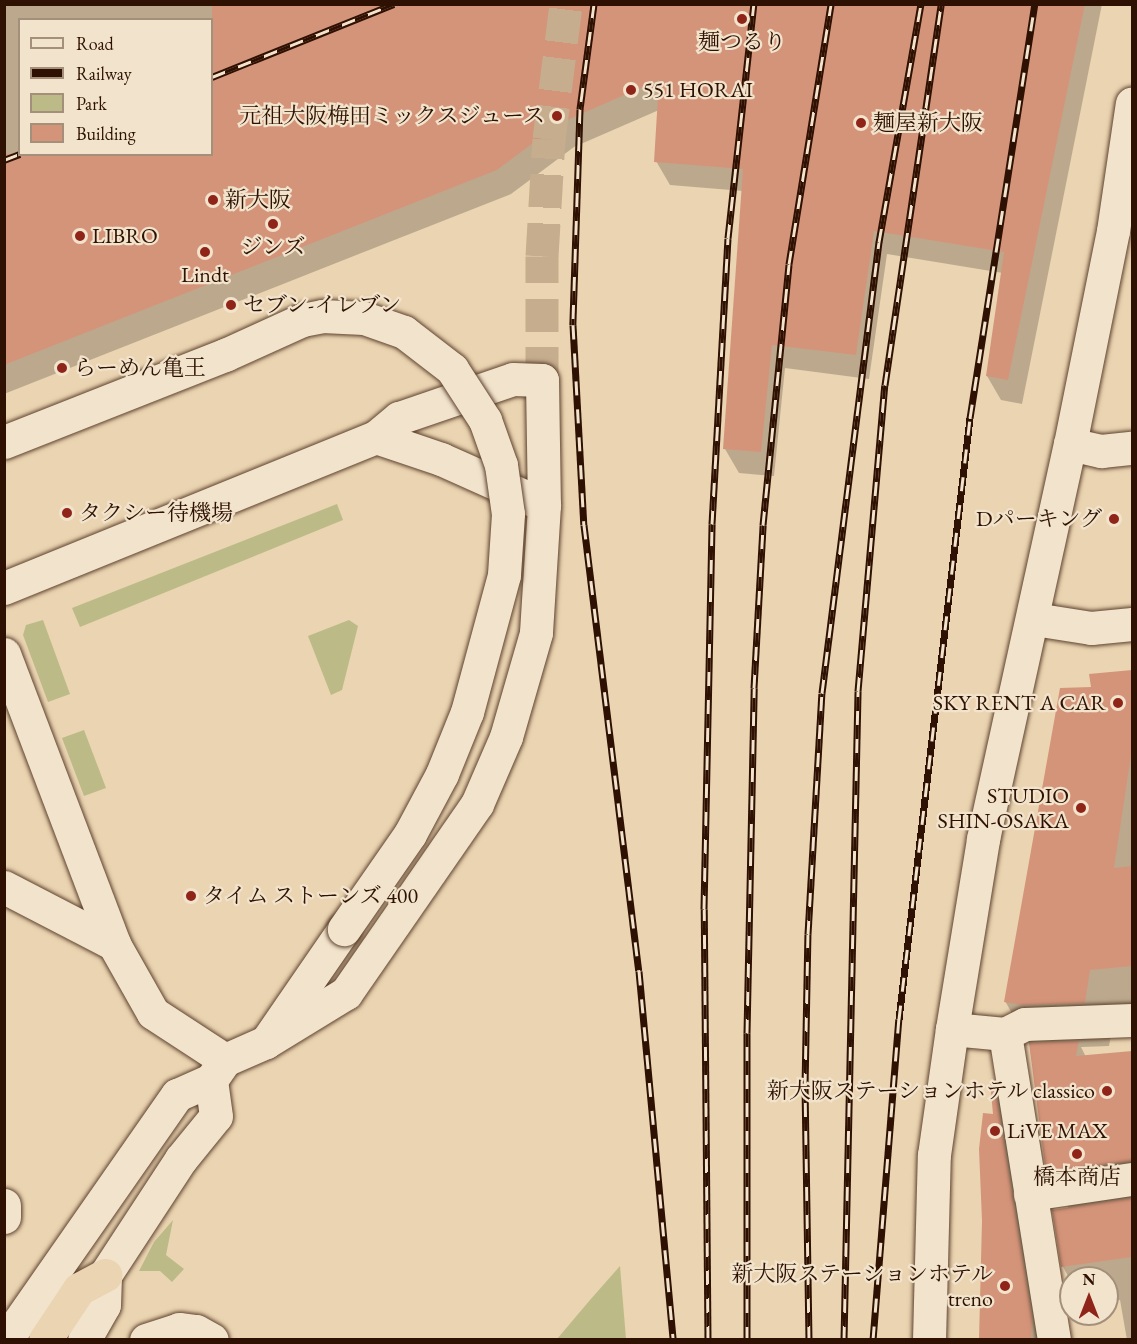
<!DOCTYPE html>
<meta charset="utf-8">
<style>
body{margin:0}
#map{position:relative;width:1137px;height:1344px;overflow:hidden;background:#ebd4b1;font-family:"EB Garamond","Noto Serif JP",serif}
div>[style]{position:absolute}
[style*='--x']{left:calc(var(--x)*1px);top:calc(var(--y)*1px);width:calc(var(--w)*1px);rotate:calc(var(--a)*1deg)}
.green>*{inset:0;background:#bcbb88}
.shadow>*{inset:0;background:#0003}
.building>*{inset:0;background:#d4947a}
.minor-tunnel>*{height:33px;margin-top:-16.5px;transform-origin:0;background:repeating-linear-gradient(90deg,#c5ad8e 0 33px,transparent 0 49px)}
.roads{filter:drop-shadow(0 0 2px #5d422e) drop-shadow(0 0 2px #5d422e)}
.minor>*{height:33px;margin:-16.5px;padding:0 16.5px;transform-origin:16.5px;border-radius:16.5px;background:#f2e3cc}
.highway>*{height:33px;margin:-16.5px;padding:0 16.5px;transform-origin:16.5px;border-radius:16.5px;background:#ebd4b1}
.rail>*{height:7px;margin-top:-3.5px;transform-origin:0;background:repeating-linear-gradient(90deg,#f2e3cc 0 14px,#2e1102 0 28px);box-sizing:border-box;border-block:2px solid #2e1102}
.bridges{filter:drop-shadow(0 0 2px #5d422e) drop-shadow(0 0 2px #5d422e)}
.minor-bridge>*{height:33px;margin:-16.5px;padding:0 16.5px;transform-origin:16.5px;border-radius:16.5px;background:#f2e3cc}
.dots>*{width:16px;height:16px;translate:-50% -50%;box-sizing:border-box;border:3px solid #f2e3cc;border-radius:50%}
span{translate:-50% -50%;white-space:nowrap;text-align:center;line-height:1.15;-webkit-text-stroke:4.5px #f2e3cc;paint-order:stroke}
.poi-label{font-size:22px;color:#2e1102}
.left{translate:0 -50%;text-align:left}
.right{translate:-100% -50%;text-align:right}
.frame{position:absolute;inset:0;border:6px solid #2e1102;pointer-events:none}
.legend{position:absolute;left:18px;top:18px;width:195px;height:138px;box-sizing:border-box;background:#f2e3cc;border:2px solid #a48f7b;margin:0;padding:8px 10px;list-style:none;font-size:18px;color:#2e1102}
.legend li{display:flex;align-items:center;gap:12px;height:30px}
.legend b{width:30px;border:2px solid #a48f7b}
.north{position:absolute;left:1059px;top:1266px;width:60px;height:60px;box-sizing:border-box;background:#f2e3cc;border:2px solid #a48f7b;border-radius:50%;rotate:0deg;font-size:16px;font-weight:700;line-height:24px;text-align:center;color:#2e1102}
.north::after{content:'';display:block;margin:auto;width:21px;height:27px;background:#8f2418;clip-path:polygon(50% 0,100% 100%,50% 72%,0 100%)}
</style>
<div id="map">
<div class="green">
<div style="clip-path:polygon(337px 504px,343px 520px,80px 627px,72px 608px)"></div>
<div style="clip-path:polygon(43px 620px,70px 694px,48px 702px,23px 635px,26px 625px)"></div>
<div style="clip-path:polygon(349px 620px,358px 626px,342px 690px,331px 695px,308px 636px)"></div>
<div style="clip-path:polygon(84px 730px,106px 788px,84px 796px,62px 738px)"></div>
<div style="clip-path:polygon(173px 1220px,166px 1255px,184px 1269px,172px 1282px,160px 1271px,139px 1271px,154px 1242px)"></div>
<div style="clip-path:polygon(620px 1266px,626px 1339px,557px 1339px,590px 1300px)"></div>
</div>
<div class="shadow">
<div style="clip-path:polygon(evenodd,4px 4px,1102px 4px,1022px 404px,1001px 400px,987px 376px,1003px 273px,887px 254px,869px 379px,785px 368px,774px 476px,739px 473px,725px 449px,743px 191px,670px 185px,656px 161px,659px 110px,574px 147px,511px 194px,4px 394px,4px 4px,20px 20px,212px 20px,212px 154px,20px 154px,20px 20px)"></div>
<div style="clip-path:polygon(1132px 671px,1132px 1011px,1115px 1013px,1109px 1046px,1081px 1047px,1086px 1057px,1132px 1053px,1132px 1340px,1127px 1340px,1120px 1300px,1107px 1302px,1107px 1278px,1071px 1281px,1063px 1267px,1069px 1209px,1048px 1172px,1030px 1045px,1005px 1001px,1092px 688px,1091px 676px)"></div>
<div style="clip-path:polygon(993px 1083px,1015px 1121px,1050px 1340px,980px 1340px,995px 1116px)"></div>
</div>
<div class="building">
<div style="clip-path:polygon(212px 4px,1085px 4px,1008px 380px,986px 376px,1004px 252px,874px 231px,856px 355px,772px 345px,761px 452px,723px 449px,743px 169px,654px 162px,659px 80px,560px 123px,497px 170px,4px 365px,4px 154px,212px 154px)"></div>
<div style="clip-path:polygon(1132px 670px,1132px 749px,1114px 868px,1132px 866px,1132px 966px,1090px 970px,1085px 1003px,1023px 1005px,1004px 1002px,1060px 688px,1091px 687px,1089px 674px)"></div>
<div style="clip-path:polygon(1079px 1041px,1076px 1056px,1132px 1051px,1132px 1161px,1046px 1173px,1029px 1043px)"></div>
<div style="clip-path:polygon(994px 1081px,1032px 1318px,1031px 1340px,979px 1340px,982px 1221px,979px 1149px,983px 1113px,993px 1114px,990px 1082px)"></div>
<div style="clip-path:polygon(1132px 1198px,1132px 1257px,1061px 1267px,1052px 1210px)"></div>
</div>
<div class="minor-tunnel">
<div style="--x:542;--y:380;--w:124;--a:-90"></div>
<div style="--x:542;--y:256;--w:117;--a:-86.6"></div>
<div style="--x:549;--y:139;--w:136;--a:-82.8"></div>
</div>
<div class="roads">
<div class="minor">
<div style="--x:376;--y:437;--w:30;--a:-40"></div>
<div style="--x:399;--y:418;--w:120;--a:-18.9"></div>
<div style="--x:513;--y:379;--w:29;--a:2"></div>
<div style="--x:542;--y:380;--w:125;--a:89.1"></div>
<div style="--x:1070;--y:444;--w:32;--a:13"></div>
<div style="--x:1101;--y:451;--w:31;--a:-6"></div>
<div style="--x:4;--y:588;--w:401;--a:-22.1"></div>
<div style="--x:376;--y:437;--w:69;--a:18.7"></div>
<div style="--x:441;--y:459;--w:113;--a:24.1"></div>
<div style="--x:544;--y:505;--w:128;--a:93.6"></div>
<div style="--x:536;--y:633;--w:108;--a:106.1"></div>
<div style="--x:506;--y:737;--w:73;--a:113.4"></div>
<div style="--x:477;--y:804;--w:230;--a:124.7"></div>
<div style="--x:346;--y:993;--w:94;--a:148.5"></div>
<div style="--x:1034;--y:619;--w:58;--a:9"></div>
<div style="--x:1091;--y:628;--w:41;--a:-5.6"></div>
<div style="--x:4;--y:654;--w:310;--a:69.2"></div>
<div style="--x:114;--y:944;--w:79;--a:60.5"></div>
<div style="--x:153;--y:1013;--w:86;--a:33.1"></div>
<div style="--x:4;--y:887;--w:124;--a:27.4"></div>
<div style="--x:952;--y:1029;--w:53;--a:5.4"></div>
<div style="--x:1005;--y:1034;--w:22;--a:-27"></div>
<div style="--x:1025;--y:1024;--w:107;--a:-2.1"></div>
<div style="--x:1005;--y:1034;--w:310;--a:80.9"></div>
<div style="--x:1030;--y:1194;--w:103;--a:-8.4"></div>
<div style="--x:4;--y:1205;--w:12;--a:90"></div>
<div style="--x:6;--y:1340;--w:299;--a:-55.1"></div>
<div style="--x:177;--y:1095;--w:37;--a:-24"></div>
<div style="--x:211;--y:1080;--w:24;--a:-55"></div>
<div style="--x:225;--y:1060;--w:45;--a:-23.7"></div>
<div style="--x:266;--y:1042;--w:137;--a:-55.4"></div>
<div style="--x:84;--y:1340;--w:40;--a:-60.3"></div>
<div style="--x:104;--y:1305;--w:30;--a:-88"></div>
<div style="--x:105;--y:1275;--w:139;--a:-56.8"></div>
<div style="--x:181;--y:1159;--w:55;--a:-50.9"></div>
<div style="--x:216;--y:1116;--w:36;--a:-98"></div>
<div style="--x:146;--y:1340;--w:35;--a:-18"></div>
<div style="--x:179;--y:1329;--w:17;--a:7"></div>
<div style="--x:196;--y:1331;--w:18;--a:29"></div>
<div style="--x:929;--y:1340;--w:185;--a:-88.5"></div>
<div style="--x:934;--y:1155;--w:127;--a:-81.9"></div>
<div style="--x:952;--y:1029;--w:193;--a:-80.7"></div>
<div style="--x:983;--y:839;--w:404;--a:-77.6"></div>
<div style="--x:1070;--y:444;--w:217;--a:-78.6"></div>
<div style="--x:1113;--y:231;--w:129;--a:-81.6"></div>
</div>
<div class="highway">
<div style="--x:45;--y:1340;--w:61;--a:-56.3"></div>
<div style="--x:79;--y:1289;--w:30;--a:-28"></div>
</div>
</div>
<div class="rail">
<div style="--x:594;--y:4;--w:106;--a:97.6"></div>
<div style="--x:580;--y:109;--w:216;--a:91.9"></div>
<div style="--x:573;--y:325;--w:200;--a:86.9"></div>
<div style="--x:584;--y:525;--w:449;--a:83"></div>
<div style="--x:639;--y:971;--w:371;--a:84.7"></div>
<div style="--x:212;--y:77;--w:196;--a:-21.9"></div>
<div style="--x:4;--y:160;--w:17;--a:-21"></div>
<div style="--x:708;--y:1340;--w:431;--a:-90.5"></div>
<div style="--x:704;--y:909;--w:385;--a:-88.8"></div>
<div style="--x:712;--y:524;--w:286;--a:-86.8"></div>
<div style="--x:728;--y:238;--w:235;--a:-83.7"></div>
<div style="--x:747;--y:1340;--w:307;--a:-90"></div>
<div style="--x:747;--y:1033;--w:345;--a:-88.8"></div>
<div style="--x:754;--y:688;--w:163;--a:-86.8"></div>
<div style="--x:763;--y:525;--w:262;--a:-84.3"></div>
<div style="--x:789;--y:264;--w:263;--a:-80.8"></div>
<div style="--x:809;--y:1340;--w:253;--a:-90.9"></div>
<div style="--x:805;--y:1087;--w:153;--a:-88.9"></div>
<div style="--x:808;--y:934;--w:241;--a:-86.7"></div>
<div style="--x:822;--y:693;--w:455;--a:-82.8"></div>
<div style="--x:879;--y:242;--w:242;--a:-80"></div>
<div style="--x:844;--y:1340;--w:649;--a:-88.76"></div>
<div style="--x:858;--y:691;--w:307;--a:-85"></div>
<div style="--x:885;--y:385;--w:385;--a:-81.6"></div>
<div style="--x:873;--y:1340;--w:322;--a:-85.4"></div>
<div style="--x:899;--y:1019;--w:605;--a:-83.26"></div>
<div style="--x:970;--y:418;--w:419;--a:-81.1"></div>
</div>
<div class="bridges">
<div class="minor-bridge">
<div style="--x:4;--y:442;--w:238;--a:-21.5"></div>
<div style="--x:225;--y:355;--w:85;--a:-24.4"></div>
<div style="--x:302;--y:320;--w:20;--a:-11"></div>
<div style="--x:322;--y:316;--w:42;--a:2.7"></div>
<div style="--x:364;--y:318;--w:42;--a:19.3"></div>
<div style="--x:404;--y:332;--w:61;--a:37.6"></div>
<div style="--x:452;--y:369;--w:61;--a:57.1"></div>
<div style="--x:485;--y:420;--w:48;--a:70.4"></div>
<div style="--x:501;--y:465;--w:49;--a:81.9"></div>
<div style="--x:508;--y:514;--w:61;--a:93.8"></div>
<div style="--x:504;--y:575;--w:142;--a:105.1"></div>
<div style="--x:467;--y:712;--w:67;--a:112"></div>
<div style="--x:442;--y:774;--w:68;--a:118.1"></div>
<div style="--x:410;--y:834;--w:116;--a:124.8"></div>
</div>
</div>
<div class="dots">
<div style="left:742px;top:19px;background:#8f2418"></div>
<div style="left:631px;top:90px;background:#8f2418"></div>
<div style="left:557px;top:116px;background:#8f2418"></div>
<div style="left:861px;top:123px;background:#8f2418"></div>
<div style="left:213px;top:200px;background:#8f2418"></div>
<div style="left:273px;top:224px;background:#8f2418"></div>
<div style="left:80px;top:236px;background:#8f2418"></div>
<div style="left:205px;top:252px;background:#8f2418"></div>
<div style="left:231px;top:305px;background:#8f2418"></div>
<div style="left:62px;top:368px;background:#8f2418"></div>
<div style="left:67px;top:513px;background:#8f2418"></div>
<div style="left:1114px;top:519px;background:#8f2418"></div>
<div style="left:1118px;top:703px;background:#8f2418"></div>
<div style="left:1081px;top:808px;background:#8f2418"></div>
<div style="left:191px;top:896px;background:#8f2418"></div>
<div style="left:1107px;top:1091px;background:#8f2418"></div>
<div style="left:995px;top:1131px;background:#8f2418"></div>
<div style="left:1077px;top:1154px;background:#8f2418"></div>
<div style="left:1005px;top:1286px;background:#8f2418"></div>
</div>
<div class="poi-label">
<span style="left:742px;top:42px">麺つるり</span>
<span class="left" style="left:643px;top:90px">551 HORAI</span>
<span class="right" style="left:545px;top:116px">元祖大阪梅田ミックスジュース</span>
<span class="left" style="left:873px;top:123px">麺屋新大阪</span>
<span class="left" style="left:225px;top:200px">新大阪</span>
<span class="left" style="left:92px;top:236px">LIBRO</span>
<span style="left:273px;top:247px">ジンズ</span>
<span style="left:205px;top:275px">Lindt</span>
<span class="left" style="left:243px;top:305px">セブン-イレブン</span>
<span class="left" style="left:74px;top:368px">らーめん亀王</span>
<span class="left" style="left:79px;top:513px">タクシー待機場</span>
<span class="right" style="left:1102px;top:519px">Dパーキング</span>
<span class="right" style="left:1106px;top:703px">SKY RENT A CAR</span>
<span class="right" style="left:1069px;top:808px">STUDIO<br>SHIN-OSAKA</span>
<span class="left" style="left:203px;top:896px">タイム ストーンズ 400</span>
<span class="right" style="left:1095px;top:1091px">新大阪ステーションホテル classico</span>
<span class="left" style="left:1007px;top:1131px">LiVE MAX</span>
<span style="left:1077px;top:1177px">橋本商店</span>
<span class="right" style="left:993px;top:1286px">新大阪ステーションホテル<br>treno</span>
</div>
<div class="frame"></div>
<ul class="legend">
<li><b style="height:8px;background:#f2e3cc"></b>Road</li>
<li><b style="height:8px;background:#2e1102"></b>Railway</li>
<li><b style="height:16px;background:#bcbb88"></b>Park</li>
<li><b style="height:16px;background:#d4947a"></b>Building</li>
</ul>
<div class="north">N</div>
</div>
